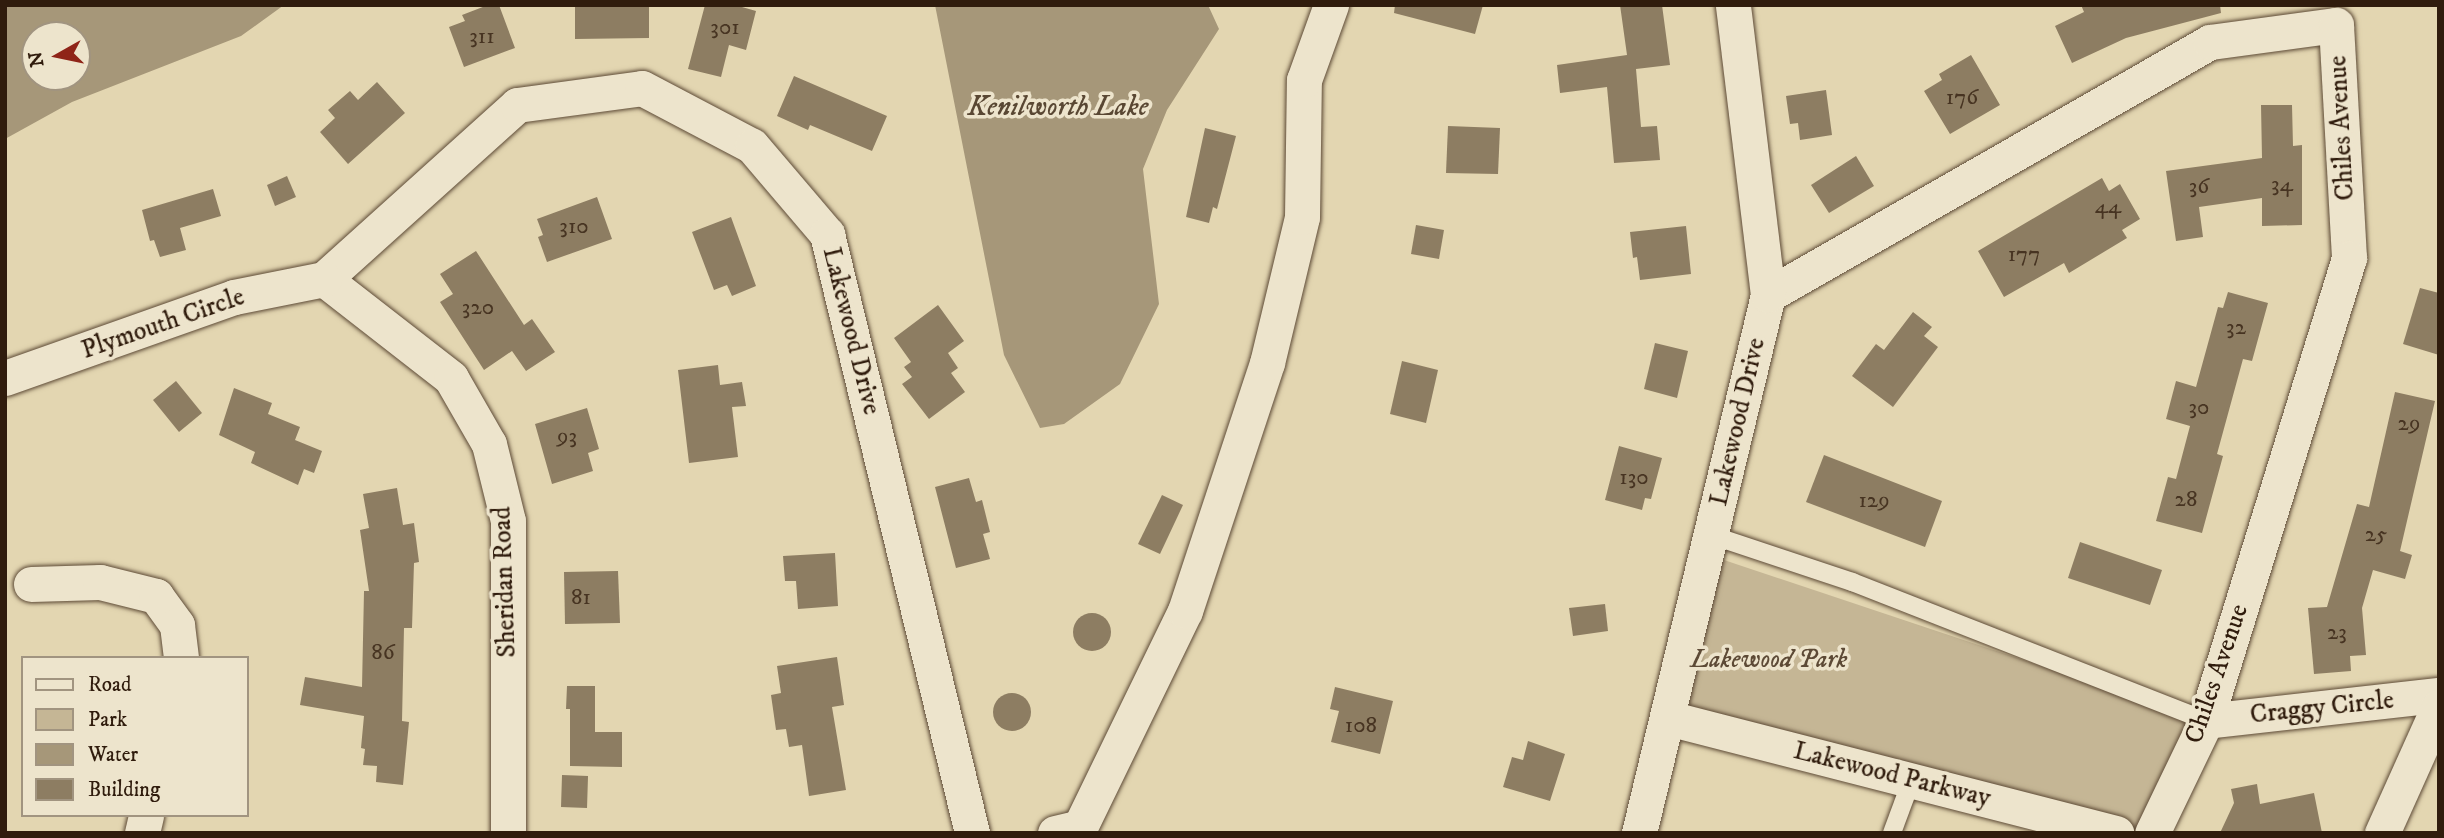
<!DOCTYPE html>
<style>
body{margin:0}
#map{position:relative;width:2444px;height:838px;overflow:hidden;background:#e3d6b1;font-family:"IM FELL DW Pica",serif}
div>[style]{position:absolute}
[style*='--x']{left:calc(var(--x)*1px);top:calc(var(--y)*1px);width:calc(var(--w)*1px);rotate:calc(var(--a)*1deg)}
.green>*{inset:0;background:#c5b695}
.water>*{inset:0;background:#a69779}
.building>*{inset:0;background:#8d7d62}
.round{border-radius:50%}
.roads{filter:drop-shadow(0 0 2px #5d4a36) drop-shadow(0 0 2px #5d4a36)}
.lane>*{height:18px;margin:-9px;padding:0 9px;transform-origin:9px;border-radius:9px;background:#ede4cc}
.street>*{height:35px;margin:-17.5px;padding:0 17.5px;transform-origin:17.5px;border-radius:17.5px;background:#ede4cc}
span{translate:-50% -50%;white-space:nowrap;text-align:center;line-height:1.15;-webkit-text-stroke:7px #ede4cc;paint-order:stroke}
.number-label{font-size:23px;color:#473422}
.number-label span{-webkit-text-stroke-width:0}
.street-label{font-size:26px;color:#301c0d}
.park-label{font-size:26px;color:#5d4a36;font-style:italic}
.water-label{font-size:28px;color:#594733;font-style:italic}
.frame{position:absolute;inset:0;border:7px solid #301c0d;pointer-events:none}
.legend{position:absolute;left:21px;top:656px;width:228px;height:161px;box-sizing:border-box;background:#ede4cc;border:2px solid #a19480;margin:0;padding:9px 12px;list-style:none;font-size:21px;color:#301c0d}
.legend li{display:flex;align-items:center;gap:14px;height:35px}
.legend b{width:35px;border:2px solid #a19480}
.north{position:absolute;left:21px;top:21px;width:70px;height:70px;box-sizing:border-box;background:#ede4cc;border:2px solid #a19480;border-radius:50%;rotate:261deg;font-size:19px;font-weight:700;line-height:28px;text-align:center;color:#301c0d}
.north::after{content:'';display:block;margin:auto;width:24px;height:32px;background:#8f2418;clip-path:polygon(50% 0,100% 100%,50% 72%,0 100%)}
</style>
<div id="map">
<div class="green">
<div style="clip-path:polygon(1706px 554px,2206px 721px,2152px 833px,2116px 833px,1668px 718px)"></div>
</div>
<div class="water">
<div style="clip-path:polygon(evenodd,5px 5px,284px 5px,241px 36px,72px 102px,5px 139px,5px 5px,35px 35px,77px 35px,77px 77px,35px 77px,35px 35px)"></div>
<div style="clip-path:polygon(935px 5px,1208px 5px,1219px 29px,1167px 110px,1143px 169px,1159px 304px,1120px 384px,1064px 424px,1040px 428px,1004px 355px)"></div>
</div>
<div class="building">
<div style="clip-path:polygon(488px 5px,499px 5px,515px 48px,464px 67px,449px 27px,465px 21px,462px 15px)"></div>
<div style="clip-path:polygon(575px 5px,649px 5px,649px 38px,575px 39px)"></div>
<div style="clip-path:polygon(705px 5px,735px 5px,756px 11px,746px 50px,729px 45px,721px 77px,688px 69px)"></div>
<div style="clip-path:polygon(1395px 5px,1483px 5px,1475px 34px,1394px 13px)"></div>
<div style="clip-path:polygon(1620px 5px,1662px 5px,1670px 65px,1636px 69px,1641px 127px,1657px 126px,1660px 160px,1614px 163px,1607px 87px,1560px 93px,1557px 65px,1627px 55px)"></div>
<div style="clip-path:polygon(2081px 5px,2220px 5px,2221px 13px,2126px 38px,2072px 63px,2055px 26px,2084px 12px)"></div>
<div style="clip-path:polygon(1971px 55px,2000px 105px,1950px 134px,1924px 91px,1942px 80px,1939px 74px)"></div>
<div style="clip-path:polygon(794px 76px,887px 116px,872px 151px,810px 125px,808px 130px,777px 116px)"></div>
<div style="clip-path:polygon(377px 82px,405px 113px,348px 164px,320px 132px,335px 118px,328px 110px,350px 91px,358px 100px)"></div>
<div style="clip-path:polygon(1826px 90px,1832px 135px,1800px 140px,1798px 123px,1790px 124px,1786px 96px)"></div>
<div style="clip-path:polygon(2261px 105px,2292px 105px,2293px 146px,2302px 145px,2302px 225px,2262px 226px,2262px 198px,2199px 207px,2203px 237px,2176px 241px,2166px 171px,2262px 158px)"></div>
<div style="clip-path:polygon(1448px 126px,1500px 128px,1498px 174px,1446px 173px)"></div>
<div style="clip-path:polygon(1205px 128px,1236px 136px,1217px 209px,1213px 207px,1209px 223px,1186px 217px)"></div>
<div style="clip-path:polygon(1856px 156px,1874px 186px,1829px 213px,1811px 185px)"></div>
<div style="clip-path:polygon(287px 176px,296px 197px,275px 206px,267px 185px)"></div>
<div style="clip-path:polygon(2102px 178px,2109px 191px,2120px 184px,2140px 219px,2122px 230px,2127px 238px,2069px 273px,2064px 263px,2004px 297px,1978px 251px)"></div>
<div style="clip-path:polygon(213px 189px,221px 216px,180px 228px,186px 250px,160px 257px,154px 240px,150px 241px,142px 210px)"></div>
<div style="clip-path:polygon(597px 197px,612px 239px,547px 262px,538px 237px,543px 235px,537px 219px)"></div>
<div style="clip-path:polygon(731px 217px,756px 286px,732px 296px,727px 285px,714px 290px,692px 232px)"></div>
<div style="clip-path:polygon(1416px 225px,1444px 230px,1439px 259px,1411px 254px)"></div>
<div style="clip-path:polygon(1686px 226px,1691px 274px,1640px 280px,1637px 257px,1633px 258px,1630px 232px)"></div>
<div style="clip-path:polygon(476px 251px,524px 325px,532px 319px,555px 352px,526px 371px,512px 351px,484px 370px,440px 302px,453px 294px,440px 274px)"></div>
<div style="clip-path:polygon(2420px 288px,2439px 293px,2439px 355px,2403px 344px)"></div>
<div style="clip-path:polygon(2228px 292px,2268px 303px,2252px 361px,2243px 359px,2217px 454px,2223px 456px,2202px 533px,2156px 521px,2168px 477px,2176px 479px,2190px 426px,2166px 419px,2176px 381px,2196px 387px,2218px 307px,2223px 308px)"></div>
<div style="clip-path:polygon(938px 305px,964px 341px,948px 353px,958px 368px,951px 373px,965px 392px,929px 419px,902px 384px,912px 377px,904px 367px,911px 362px,894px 338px)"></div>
<div style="clip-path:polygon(1913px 312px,1932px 327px,1924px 336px,1938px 347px,1893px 407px,1852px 376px,1876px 344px,1884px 350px)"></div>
<div style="clip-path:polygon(1655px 343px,1688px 351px,1677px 398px,1644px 389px)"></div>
<div style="clip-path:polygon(1402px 361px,1438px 370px,1426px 423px,1390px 414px)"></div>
<div style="clip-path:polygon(718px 365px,720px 385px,742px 382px,746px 406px,732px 407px,738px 457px,689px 463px,678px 370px)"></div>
<div style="clip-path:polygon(176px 381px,202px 413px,179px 432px,153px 400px)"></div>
<div style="clip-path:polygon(234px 388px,272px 403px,268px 414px,300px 427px,295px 440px,322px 451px,314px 473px,304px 469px,298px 485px,251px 463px,255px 452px,219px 435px)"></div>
<div style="clip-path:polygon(2395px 392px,2435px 401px,2400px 551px,2412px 555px,2405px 579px,2373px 570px,2362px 608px,2366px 655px,2350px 656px,2351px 671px,2314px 674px,2308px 608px,2327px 607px,2357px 504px,2369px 507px)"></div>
<div style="clip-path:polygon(587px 408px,599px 449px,588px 453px,593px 471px,552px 484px,535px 424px)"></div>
<div style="clip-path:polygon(1619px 446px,1662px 458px,1651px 499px,1645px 498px,1642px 510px,1605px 500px)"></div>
<div style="clip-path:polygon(1824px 455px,1942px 501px,1925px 547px,1806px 502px)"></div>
<div style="clip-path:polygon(969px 478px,976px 502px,982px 500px,990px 532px,983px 534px,990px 559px,956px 568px,935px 487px)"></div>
<div style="clip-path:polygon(397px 488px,403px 525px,414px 523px,419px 562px,414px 563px,412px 628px,404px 628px,402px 721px,409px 722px,403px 785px,376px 782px,377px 766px,363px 765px,365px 749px,361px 748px,364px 716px,300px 705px,305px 677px,362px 687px,364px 591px,369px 591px,360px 530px,369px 528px,363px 494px)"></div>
<div style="clip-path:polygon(1162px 495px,1183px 505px,1160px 554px,1138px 544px)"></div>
<div style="clip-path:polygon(2080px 542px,2162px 570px,2150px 605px,2068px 578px)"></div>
<div style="clip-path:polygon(835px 553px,838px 606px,798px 609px,796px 581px,785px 581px,783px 556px)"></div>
<div style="clip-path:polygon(618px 571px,620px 623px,565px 624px,564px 572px)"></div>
<div style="clip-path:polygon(1605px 604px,1608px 631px,1573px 636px,1569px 608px)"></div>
<div class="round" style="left:1073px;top:613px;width:38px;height:38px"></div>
<div style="clip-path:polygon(837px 657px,844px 705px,832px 707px,846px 790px,809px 796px,802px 745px,789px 747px,786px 729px,776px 730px,771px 695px,781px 693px,777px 666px)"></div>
<div style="clip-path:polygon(567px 686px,595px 686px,595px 732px,622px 732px,622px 767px,570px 766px,570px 709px,566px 709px)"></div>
<div style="clip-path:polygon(1335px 687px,1393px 701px,1380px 754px,1331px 742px,1339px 711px,1330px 709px)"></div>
<div class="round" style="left:993px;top:693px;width:38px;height:38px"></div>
<div style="clip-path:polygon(1528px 741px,1565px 754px,1550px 801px,1503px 787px,1512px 757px,1523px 760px)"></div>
<div style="clip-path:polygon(562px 775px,588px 776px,587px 808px,561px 807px)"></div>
<div style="clip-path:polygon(2257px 784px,2260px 804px,2314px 793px,2322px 833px,2220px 833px,2234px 803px,2231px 789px)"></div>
</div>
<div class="roads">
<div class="lane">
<div style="--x:1711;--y:535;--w:149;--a:18.4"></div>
<div style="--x:1852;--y:582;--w:380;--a:21.4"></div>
<div style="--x:1892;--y:833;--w:58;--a:-69.7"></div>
</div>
<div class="street">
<div style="--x:324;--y:279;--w:260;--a:-42"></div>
<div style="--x:517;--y:105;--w:126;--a:-7.7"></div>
<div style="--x:642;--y:88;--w:124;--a:27.8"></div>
<div style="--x:752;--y:146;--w:116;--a:49.6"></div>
<div style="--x:827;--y:234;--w:616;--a:76.39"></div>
<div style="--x:324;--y:279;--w:161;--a:37.9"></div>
<div style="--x:451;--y:378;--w:76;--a:60.1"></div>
<div style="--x:489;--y:444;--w:79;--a:76.1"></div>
<div style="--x:508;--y:521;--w:312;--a:90"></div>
<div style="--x:1768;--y:295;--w:509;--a:-29.79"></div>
<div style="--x:2210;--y:42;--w:127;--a:-7.7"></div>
<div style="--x:2336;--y:25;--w:233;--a:86.8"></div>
<div style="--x:2349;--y:258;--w:485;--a:107.2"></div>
<div style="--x:2206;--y:721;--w:124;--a:115.7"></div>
<div style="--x:5;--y:378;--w:243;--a:-19.5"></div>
<div style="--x:234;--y:297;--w:92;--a:-11.3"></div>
<div style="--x:31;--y:584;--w:69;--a:-1.7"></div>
<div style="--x:100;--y:582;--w:58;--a:14"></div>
<div style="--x:156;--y:596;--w:36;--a:54"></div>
<div style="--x:177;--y:625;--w:33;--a:83"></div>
<div style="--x:1668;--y:718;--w:463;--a:14.4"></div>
<div style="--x:2206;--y:721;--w:234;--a:-6.4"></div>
<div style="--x:142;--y:833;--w:18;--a:-77"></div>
<div style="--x:1055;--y:833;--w:26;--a:-13"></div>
<div style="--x:1080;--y:827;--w:240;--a:-64.1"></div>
<div style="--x:1185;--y:611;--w:261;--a:-71.7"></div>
<div style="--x:1267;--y:363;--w:150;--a:-76.5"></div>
<div style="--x:1302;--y:217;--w:137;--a:-89.2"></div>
<div style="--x:1304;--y:80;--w:80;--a:-70.2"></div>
<div style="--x:1639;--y:833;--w:553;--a:-76.52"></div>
<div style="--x:1768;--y:295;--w:292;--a:-96.9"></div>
<div style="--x:2382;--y:833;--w:139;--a:-65.8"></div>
</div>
</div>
<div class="number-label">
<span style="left:725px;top:28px">301</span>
<span style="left:482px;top:37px">311</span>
<span style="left:1962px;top:98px">176</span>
<span style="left:2282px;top:185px">34</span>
<span style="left:2199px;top:187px">36</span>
<span style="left:2108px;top:207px">44</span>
<span style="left:574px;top:227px">310</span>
<span style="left:2024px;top:255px">177</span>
<span style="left:478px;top:308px">320</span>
<span style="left:2236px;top:328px">32</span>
<span style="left:2199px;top:408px">30</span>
<span style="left:2409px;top:424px">29</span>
<span style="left:567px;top:437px">93</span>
<span style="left:1634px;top:478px">130</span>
<span style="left:2186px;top:500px">28</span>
<span style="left:1874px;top:501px">129</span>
<span style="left:2376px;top:535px">25</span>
<span style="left:581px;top:598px">81</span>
<span style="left:2337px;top:633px">23</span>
<span style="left:383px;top:653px">86</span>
<span style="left:1361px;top:726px">108</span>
</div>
<div class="street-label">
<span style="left:2342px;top:128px;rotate:-93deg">Chiles Avenue</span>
<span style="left:163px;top:324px;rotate:-19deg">Plymouth Circle</span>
<span style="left:851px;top:331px;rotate:76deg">Lakewood Drive</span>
<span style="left:1738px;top:422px;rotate:-77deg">Lakewood Drive</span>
<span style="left:505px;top:582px;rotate:-92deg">Sheridan Road</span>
<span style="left:2217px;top:674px;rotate:-71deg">Chiles Avenue</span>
<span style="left:2322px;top:708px;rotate:-6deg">Craggy Circle</span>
<span style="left:1892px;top:775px;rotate:14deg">Lakewood Parkway</span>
</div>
<div class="park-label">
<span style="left:1769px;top:660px">Lakewood Park</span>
</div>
<div class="water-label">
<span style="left:1058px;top:107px">Kenilworth Lake</span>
</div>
<div class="frame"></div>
<ul class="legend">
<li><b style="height:9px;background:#ede4cc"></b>Road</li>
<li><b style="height:19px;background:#c5b695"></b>Park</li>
<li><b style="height:19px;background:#a69779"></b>Water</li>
<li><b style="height:19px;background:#8d7d62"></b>Building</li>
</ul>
<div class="north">N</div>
</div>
